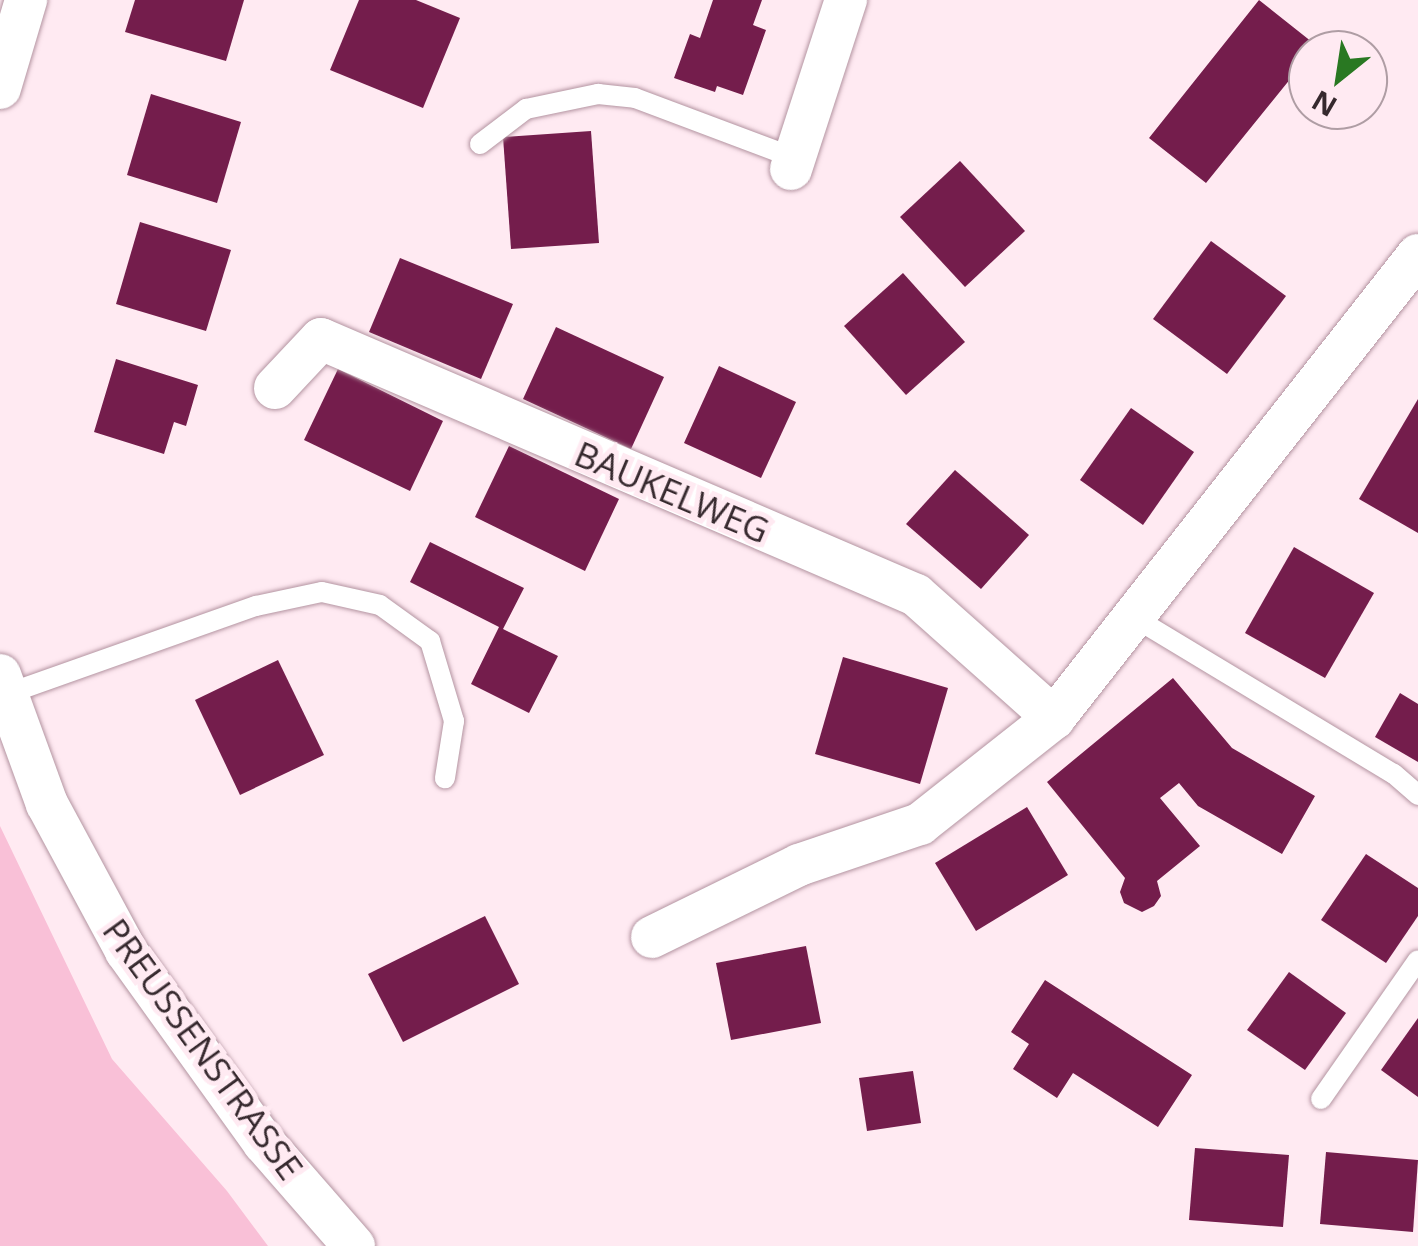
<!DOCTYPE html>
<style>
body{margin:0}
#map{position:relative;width:1418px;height:1246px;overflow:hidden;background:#ffeaf2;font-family:"Open Sans",sans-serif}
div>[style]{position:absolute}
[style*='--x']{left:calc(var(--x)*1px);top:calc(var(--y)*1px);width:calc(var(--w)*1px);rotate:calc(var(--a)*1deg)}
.green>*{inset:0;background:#f9c0d7}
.building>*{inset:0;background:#741d4c}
.roads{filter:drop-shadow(0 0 2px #b494a1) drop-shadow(0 0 2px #b494a1)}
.service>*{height:20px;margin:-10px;padding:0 10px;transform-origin:10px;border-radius:10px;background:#fff}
.minor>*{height:42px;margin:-21px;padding:0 21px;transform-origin:21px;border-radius:21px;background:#fff}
span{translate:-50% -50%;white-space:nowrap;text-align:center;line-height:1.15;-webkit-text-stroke:10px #ffeaf2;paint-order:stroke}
.street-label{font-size:35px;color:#36292e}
.north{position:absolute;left:1288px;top:30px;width:100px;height:100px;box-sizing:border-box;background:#ffeaf2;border:2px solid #af9da4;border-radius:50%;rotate:210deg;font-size:28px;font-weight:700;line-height:40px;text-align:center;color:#36292e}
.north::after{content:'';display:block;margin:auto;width:35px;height:45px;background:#297822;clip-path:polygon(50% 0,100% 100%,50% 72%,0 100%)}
</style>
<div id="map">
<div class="green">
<div style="clip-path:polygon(0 826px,112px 1059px,227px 1191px,268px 1246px,0 1246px)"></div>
</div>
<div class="building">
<div style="clip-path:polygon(135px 0,244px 0,226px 61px,125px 32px)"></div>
<div style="clip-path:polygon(359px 0,416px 0,460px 18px,423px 108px,330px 70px)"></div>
<div style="clip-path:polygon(713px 0,762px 0,753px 25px,766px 30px,743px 95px,717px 86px,715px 92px,674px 78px,690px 34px,700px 38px)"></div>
<div style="clip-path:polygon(1259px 0,1317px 46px,1308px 50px,1308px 57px,1206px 183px,1149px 138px)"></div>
<div style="clip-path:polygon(151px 94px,241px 122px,217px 203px,127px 175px)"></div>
<div style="clip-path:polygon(591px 131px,599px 243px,511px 249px,503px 137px)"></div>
<div style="clip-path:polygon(960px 161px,1025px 231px,965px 287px,900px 217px)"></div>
<div style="clip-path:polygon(140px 222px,231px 250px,206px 331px,116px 304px)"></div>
<div style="clip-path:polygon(1211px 241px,1286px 296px,1227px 374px,1153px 319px)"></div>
<div style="clip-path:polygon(400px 258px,513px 304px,481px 379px,369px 332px)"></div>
<div style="clip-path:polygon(903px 273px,965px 342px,906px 395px,844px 326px)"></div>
<div style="clip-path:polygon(556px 327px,664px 377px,631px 449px,523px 399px)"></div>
<div style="clip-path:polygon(116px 359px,198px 385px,186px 426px,174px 422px,164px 454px,94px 432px)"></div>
<div style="clip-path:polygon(719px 366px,796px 402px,761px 478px,684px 443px)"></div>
<div style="clip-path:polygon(338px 369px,443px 421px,410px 491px,304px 440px)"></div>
<div style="clip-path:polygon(1418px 399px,1418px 533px,1359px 499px)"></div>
<div style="clip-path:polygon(1131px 408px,1194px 452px,1143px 525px,1080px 480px)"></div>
<div style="clip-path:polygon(509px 446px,619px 499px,585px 571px,475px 517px)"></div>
<div style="clip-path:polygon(955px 470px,1029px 535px,981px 589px,906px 524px)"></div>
<div style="clip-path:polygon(430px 542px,524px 588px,503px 629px,558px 656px,529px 713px,471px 684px,499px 627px,410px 582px)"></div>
<div style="clip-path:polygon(1294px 547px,1374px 593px,1325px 678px,1245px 633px)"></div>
<div style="clip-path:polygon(843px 657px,948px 688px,920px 784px,815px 754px)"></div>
<div style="clip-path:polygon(278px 660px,324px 755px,240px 795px,195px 700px)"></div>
<div style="clip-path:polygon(1173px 678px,1232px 748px,1315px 796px,1282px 854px,1198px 806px,1179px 783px,1160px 798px,1200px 846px,1157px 881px,1161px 896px,1154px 906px,1142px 912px,1124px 903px,1120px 892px,1125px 878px,1047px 782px)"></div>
<div style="clip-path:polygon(1400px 693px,1418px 704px,1418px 762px,1375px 737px)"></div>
<div style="clip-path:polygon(1027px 807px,1068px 875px,976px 931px,935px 863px)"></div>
<div style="clip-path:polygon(1366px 854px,1418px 888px,1418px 916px,1386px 963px,1321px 920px)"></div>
<div style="clip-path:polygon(485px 916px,519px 984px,403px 1042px,368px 974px)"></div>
<div style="clip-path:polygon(806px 946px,821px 1023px,731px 1040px,716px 963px)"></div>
<div style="clip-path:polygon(1289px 972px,1346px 1013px,1305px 1070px,1247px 1030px)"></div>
<div style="clip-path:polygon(1045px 980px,1192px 1075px,1158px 1127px,1073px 1073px,1057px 1098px,1013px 1069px,1029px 1044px,1011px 1032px)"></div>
<div style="clip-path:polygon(1418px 1018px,1418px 1097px,1381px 1070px)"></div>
<div style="clip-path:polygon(913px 1071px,921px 1123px,867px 1131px,859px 1078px)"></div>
<div style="clip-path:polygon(1195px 1148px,1289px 1155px,1283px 1227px,1189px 1220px)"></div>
<div style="clip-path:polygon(1326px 1152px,1418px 1160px,1413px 1232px,1320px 1224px)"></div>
</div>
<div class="roads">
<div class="service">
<div style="--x:480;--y:144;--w:58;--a:-37.3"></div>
<div style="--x:526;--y:109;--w:74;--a:-11.8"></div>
<div style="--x:598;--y:94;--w:37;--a:6"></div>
<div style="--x:635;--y:98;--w:171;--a:20.6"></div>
<div style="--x:1135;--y:618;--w:302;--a:31.1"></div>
<div style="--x:1394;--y:774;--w:32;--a:41"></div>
<div style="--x:7;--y:694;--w:264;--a:-19.5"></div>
<div style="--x:256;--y:606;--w:67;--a:-12"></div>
<div style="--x:322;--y:592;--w:59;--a:12.6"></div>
<div style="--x:380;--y:605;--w:62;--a:35.8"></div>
<div style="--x:430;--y:641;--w:84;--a:73.3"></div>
<div style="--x:454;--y:721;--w:58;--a:99"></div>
<div style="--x:1321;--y:1099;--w:169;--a:-55.1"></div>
</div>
<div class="minor">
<div style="--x:0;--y:88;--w:92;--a:-73.5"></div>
<div style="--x:791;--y:169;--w:178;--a:-72"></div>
<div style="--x:275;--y:388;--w:67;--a:-46.8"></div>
<div style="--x:321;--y:339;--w:648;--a:23.28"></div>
<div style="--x:916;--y:595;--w:185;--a:41.7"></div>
<div style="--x:0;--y:675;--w:137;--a:70"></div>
<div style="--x:47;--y:804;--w:167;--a:61.7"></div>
<div style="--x:126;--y:951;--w:236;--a:54.3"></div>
<div style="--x:264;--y:1143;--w:137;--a:48.9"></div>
<div style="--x:652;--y:937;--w:164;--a:-26.1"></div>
<div style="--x:799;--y:865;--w:128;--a:-18.7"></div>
<div style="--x:920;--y:824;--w:171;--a:-38.3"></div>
<div style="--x:1054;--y:718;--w:589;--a:-51.83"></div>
</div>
</div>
<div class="street-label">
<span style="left:672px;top:492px;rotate:23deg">BAUKELWEG</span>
<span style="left:203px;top:1049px;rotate:54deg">PREUSSENSTRASSE</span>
</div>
<div class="north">N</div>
</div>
